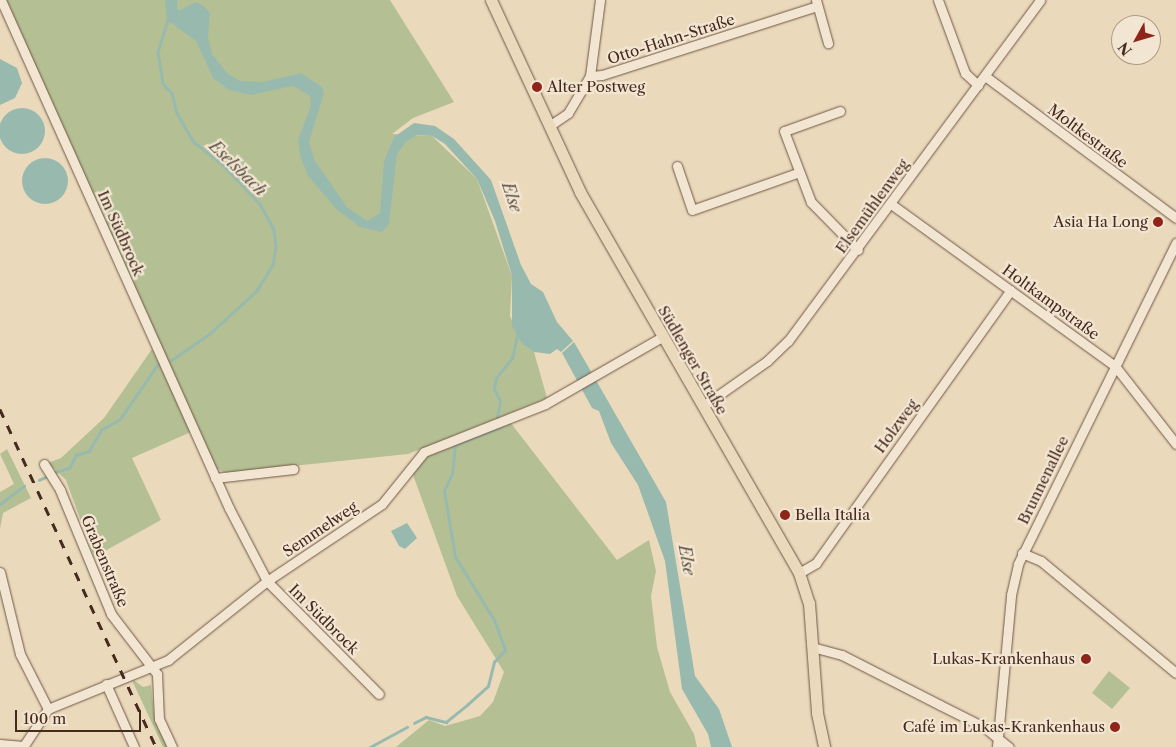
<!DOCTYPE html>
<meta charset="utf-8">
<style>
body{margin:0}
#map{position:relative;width:1176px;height:747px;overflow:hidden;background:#ebd9bc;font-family:"Libre Caslon Text",serif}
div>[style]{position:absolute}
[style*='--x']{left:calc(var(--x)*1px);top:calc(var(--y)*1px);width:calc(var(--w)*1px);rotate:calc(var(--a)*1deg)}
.green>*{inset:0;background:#b4c093}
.water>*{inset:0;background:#98baae}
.round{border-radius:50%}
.stream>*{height:2.5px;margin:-1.25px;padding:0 1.25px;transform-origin:1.25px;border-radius:1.25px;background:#98baae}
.roads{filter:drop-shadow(0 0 1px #6f5645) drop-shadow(0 0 1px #6f5645)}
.minor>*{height:9px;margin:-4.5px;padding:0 4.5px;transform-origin:4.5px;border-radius:4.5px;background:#f2e6d3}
.major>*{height:11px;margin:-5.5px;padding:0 5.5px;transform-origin:5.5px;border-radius:5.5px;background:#ebd9bc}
.rail>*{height:2.5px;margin-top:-1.25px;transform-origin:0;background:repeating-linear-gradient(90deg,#462a1d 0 9px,transparent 0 18px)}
.dots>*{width:14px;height:14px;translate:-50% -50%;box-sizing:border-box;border:2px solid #f2e6d3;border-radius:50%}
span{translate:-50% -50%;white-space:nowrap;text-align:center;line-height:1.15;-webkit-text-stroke:4.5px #f2e6d3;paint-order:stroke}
.street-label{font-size:15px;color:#462a1d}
.poi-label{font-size:15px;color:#462a1d}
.left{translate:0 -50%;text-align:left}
.right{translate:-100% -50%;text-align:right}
.water-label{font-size:16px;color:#5a4e41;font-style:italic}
.north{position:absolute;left:1111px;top:15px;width:50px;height:50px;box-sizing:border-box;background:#f2e6d3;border:1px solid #ad9b8a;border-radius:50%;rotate:231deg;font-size:14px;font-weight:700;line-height:20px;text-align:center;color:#462a1d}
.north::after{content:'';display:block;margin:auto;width:18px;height:22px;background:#8f2418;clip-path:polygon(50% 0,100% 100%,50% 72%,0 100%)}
.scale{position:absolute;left:15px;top:710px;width:126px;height:22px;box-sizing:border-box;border:2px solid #462a1d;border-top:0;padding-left:6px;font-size:15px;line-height:18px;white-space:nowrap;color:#462a1d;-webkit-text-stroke:4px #f2e6d3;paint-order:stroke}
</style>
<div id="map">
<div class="green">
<div style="clip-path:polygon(6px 0,390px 0,454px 102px,413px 118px,392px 134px,432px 136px,477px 179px,512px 276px,510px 316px,523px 345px,534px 352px,547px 398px,408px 454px,226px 473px,215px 468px)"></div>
<div style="clip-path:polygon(152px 349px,191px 432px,132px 458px,161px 520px,94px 557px,66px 480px,48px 463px,61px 458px,104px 418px)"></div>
<div style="clip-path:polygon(510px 422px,617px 560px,649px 540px,656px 571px,651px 596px,657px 647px,670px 692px,694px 734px,697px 747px,396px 747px,429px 720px,445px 726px,480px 716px,493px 702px,504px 672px,457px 596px,412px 472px,428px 453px)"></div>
<div style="clip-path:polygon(7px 449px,31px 498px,3px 513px,0 529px,0 492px,14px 484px,0 454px)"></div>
<div style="clip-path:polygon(1109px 671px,1130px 688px,1112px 709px,1092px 693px)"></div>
<div style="clip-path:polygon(131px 678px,143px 687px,151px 685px,154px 714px,169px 747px,163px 747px)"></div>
</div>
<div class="water">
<div style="clip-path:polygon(165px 0,177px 0,178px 11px,196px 2px,204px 6px,210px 13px,208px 37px,212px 54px,228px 74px,240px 81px,263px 82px,301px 73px,322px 87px,324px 93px,309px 142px,315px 161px,347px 207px,367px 221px,380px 213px,384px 161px,394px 137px,414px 123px,435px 126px,454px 139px,491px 180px,521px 265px,531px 284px,543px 292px,557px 322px,573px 341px,561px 352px,557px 349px,550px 354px,534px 352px,523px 345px,512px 326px,512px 276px,495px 221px,477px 179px,445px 144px,432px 136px,416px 135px,405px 143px,397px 154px,389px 224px,382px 232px,360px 227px,336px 209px,308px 176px,300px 155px,298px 140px,311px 105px,310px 96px,293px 86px,251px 95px,229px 90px,213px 78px,196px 41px,167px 20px)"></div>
<div style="clip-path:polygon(0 59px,17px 68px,22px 83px,15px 98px,0 105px)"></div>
<div class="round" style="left:-1px;top:108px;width:46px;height:46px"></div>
<div class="round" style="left:22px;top:158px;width:46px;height:46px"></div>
<div style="clip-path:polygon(574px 342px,666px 502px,695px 676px,719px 709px,732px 747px,711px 747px,708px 734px,682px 689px,665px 561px,638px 485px,611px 443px,599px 411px,592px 408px,562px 353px)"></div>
<div style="clip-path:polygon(407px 523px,417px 538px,405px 549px,399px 546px,391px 531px)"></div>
</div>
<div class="stream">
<div style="--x:168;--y:20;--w:34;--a:107"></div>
<div style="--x:158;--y:52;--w:32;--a:81"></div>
<div style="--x:163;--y:84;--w:13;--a:45"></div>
<div style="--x:172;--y:93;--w:21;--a:76"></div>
<div style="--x:177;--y:113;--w:34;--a:60"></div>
<div style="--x:194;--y:142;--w:33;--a:38"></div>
<div style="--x:220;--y:162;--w:58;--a:46.4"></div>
<div style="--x:260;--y:204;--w:29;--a:61"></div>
<div style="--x:274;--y:229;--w:18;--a:84"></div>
<div style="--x:276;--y:247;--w:18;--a:99"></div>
<div style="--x:273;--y:265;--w:31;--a:122"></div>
<div style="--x:257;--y:291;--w:64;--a:137.5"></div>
<div style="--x:210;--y:334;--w:47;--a:145.3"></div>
<div style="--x:497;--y:418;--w:17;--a:-80"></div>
<div style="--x:500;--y:401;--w:13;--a:-117"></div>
<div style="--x:494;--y:389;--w:11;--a:-80"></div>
<div style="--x:496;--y:378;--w:26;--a:-51"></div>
<div style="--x:512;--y:358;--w:26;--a:-77"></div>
<div style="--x:55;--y:472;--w:15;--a:-16"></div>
<div style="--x:69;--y:468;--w:15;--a:-62"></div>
<div style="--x:76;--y:455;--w:14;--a:-17"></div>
<div style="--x:89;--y:451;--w:24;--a:-60"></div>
<div style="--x:101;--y:430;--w:22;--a:-30"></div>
<div style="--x:120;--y:419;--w:67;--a:-55.4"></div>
<div style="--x:39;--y:480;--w:10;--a:-24"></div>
<div style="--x:0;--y:504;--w:30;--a:-37"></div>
<div style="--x:414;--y:723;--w:13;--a:-27"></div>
<div style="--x:426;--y:717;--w:21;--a:14"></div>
<div style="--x:446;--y:722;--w:27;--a:-39"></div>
<div style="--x:467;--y:705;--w:28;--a:-42"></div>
<div style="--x:488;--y:686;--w:25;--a:-76"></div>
<div style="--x:494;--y:662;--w:16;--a:-47"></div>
<div style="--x:505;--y:650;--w:32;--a:-110"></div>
<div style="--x:494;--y:620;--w:74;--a:-121.8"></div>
<div style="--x:455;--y:557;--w:67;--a:-99.5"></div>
<div style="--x:444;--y:491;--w:19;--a:-65"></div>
<div style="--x:452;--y:474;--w:29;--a:-84"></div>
<div style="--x:455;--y:445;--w:49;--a:-21.4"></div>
<div style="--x:370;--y:747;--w:42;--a:-28.4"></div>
</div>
<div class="roads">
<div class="minor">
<div style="--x:1;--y:0;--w:557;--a:65.83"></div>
<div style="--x:229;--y:508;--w:82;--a:62.5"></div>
<div style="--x:267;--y:581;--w:159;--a:45.3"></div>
<div style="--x:816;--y:0;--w:45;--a:74.4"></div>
<div style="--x:938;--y:0;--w:78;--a:69.7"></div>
<div style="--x:965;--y:73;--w:18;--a:43"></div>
<div style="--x:590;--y:76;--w:12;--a:-5"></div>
<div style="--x:602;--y:75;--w:226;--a:-17.8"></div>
<div style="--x:985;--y:76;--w:238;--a:36.6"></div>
<div style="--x:840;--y:111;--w:59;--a:160.3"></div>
<div style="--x:784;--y:131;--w:76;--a:69.2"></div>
<div style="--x:811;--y:202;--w:67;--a:45.6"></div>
<div style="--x:549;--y:126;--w:23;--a:-34"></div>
<div style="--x:568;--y:113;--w:43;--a:-59.3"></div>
<div style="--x:590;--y:76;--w:77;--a:-82.5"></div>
<div style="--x:677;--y:166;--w:46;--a:71.2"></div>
<div style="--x:692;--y:210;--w:111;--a:-19.4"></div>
<div style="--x:891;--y:204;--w:276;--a:35.9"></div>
<div style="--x:1115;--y:366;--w:99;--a:52"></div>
<div style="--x:703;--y:406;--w:78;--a:-35.1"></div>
<div style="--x:767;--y:361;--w:29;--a:-44"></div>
<div style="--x:788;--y:341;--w:424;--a:-53.5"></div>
<div style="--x:44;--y:464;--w:31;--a:58"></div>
<div style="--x:60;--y:490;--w:134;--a:67.6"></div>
<div style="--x:111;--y:614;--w:76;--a:52.5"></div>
<div style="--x:157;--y:674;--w:45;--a:87.5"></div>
<div style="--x:159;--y:719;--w:31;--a:65"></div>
<div style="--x:215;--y:478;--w:79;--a:-6.6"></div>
<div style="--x:1022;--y:553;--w:21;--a:23"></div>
<div style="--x:1041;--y:561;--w:175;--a:39.7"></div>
<div style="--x:0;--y:572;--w:84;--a:76.3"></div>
<div style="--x:20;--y:654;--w:62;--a:63"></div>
<div style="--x:799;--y:573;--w:20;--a:-30"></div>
<div style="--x:816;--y:563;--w:335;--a:-54.5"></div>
<div style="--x:812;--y:647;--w:31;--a:15"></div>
<div style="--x:842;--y:655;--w:110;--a:27"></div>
<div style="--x:940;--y:705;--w:49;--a:26.6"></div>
<div style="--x:984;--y:727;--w:32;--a:39"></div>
<div style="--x:106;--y:684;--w:69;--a:66"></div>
<div style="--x:0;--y:744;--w:23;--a:5"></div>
<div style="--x:23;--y:747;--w:45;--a:-56.7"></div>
<div style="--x:48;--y:709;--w:130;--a:-22.2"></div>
<div style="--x:168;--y:660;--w:127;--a:-38.6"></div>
<div style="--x:267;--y:581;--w:138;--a:-33.8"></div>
<div style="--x:382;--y:504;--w:67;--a:-51.1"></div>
<div style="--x:424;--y:452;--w:130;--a:-21.6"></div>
<div style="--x:545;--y:404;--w:135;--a:-29.8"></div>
<div style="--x:997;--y:747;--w:153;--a:-84.7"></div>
<div style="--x:1011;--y:595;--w:32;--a:-77"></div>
<div style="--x:1018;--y:564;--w:358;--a:-63.8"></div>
</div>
<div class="major">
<div style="--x:491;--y:0;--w:212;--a:65.1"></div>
<div style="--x:580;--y:192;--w:439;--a:60.1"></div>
<div style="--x:799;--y:573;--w:32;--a:72"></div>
<div style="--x:809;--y:603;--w:110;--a:85.8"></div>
<div style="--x:817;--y:713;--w:35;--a:78"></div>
</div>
</div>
<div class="rail">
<div style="--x:0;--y:409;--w:372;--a:65.2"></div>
</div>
<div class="dots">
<div style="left:537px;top:87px;background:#8f2418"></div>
<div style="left:1158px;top:222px;background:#8f2418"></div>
<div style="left:785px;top:515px;background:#8f2418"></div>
<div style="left:1086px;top:659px;background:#8f2418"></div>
<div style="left:1115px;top:727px;background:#8f2418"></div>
</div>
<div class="street-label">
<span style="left:671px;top:39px;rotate:-18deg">Otto-Hahn-Straße</span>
<span style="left:1088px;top:136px;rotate:37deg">Moltkestraße</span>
<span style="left:872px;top:206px;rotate:-54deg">Elsemühlenweg</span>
<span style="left:121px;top:233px;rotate:66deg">Im Südbrock</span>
<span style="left:1051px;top:302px;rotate:36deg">Holtkampstraße</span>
<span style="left:693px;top:360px;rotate:60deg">Südlenger Straße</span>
<span style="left:896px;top:426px;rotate:-54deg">Holzweg</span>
<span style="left:1043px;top:480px;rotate:-64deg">Brunnenallee</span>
<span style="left:320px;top:529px;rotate:-34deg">Semmelweg</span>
<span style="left:105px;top:561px;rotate:67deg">Grabenstraße</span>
<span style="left:324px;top:619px;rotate:45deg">Im Südbrock</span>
</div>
<div class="poi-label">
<span class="left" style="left:547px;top:87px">Alter Postweg</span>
<span class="right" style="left:1148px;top:222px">Asia Ha Long</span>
<span class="left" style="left:795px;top:515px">Bella Italia</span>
<span class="right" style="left:1075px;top:659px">Lukas-Krankenhaus</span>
<span class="right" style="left:1105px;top:727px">Café im Lukas-Krankenhaus</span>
</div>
<div class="water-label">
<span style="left:238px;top:168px;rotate:44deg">Eselsbach</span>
<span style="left:512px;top:197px;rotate:72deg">Else</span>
<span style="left:687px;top:560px;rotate:80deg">Else</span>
</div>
<div class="north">N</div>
<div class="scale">100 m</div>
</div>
